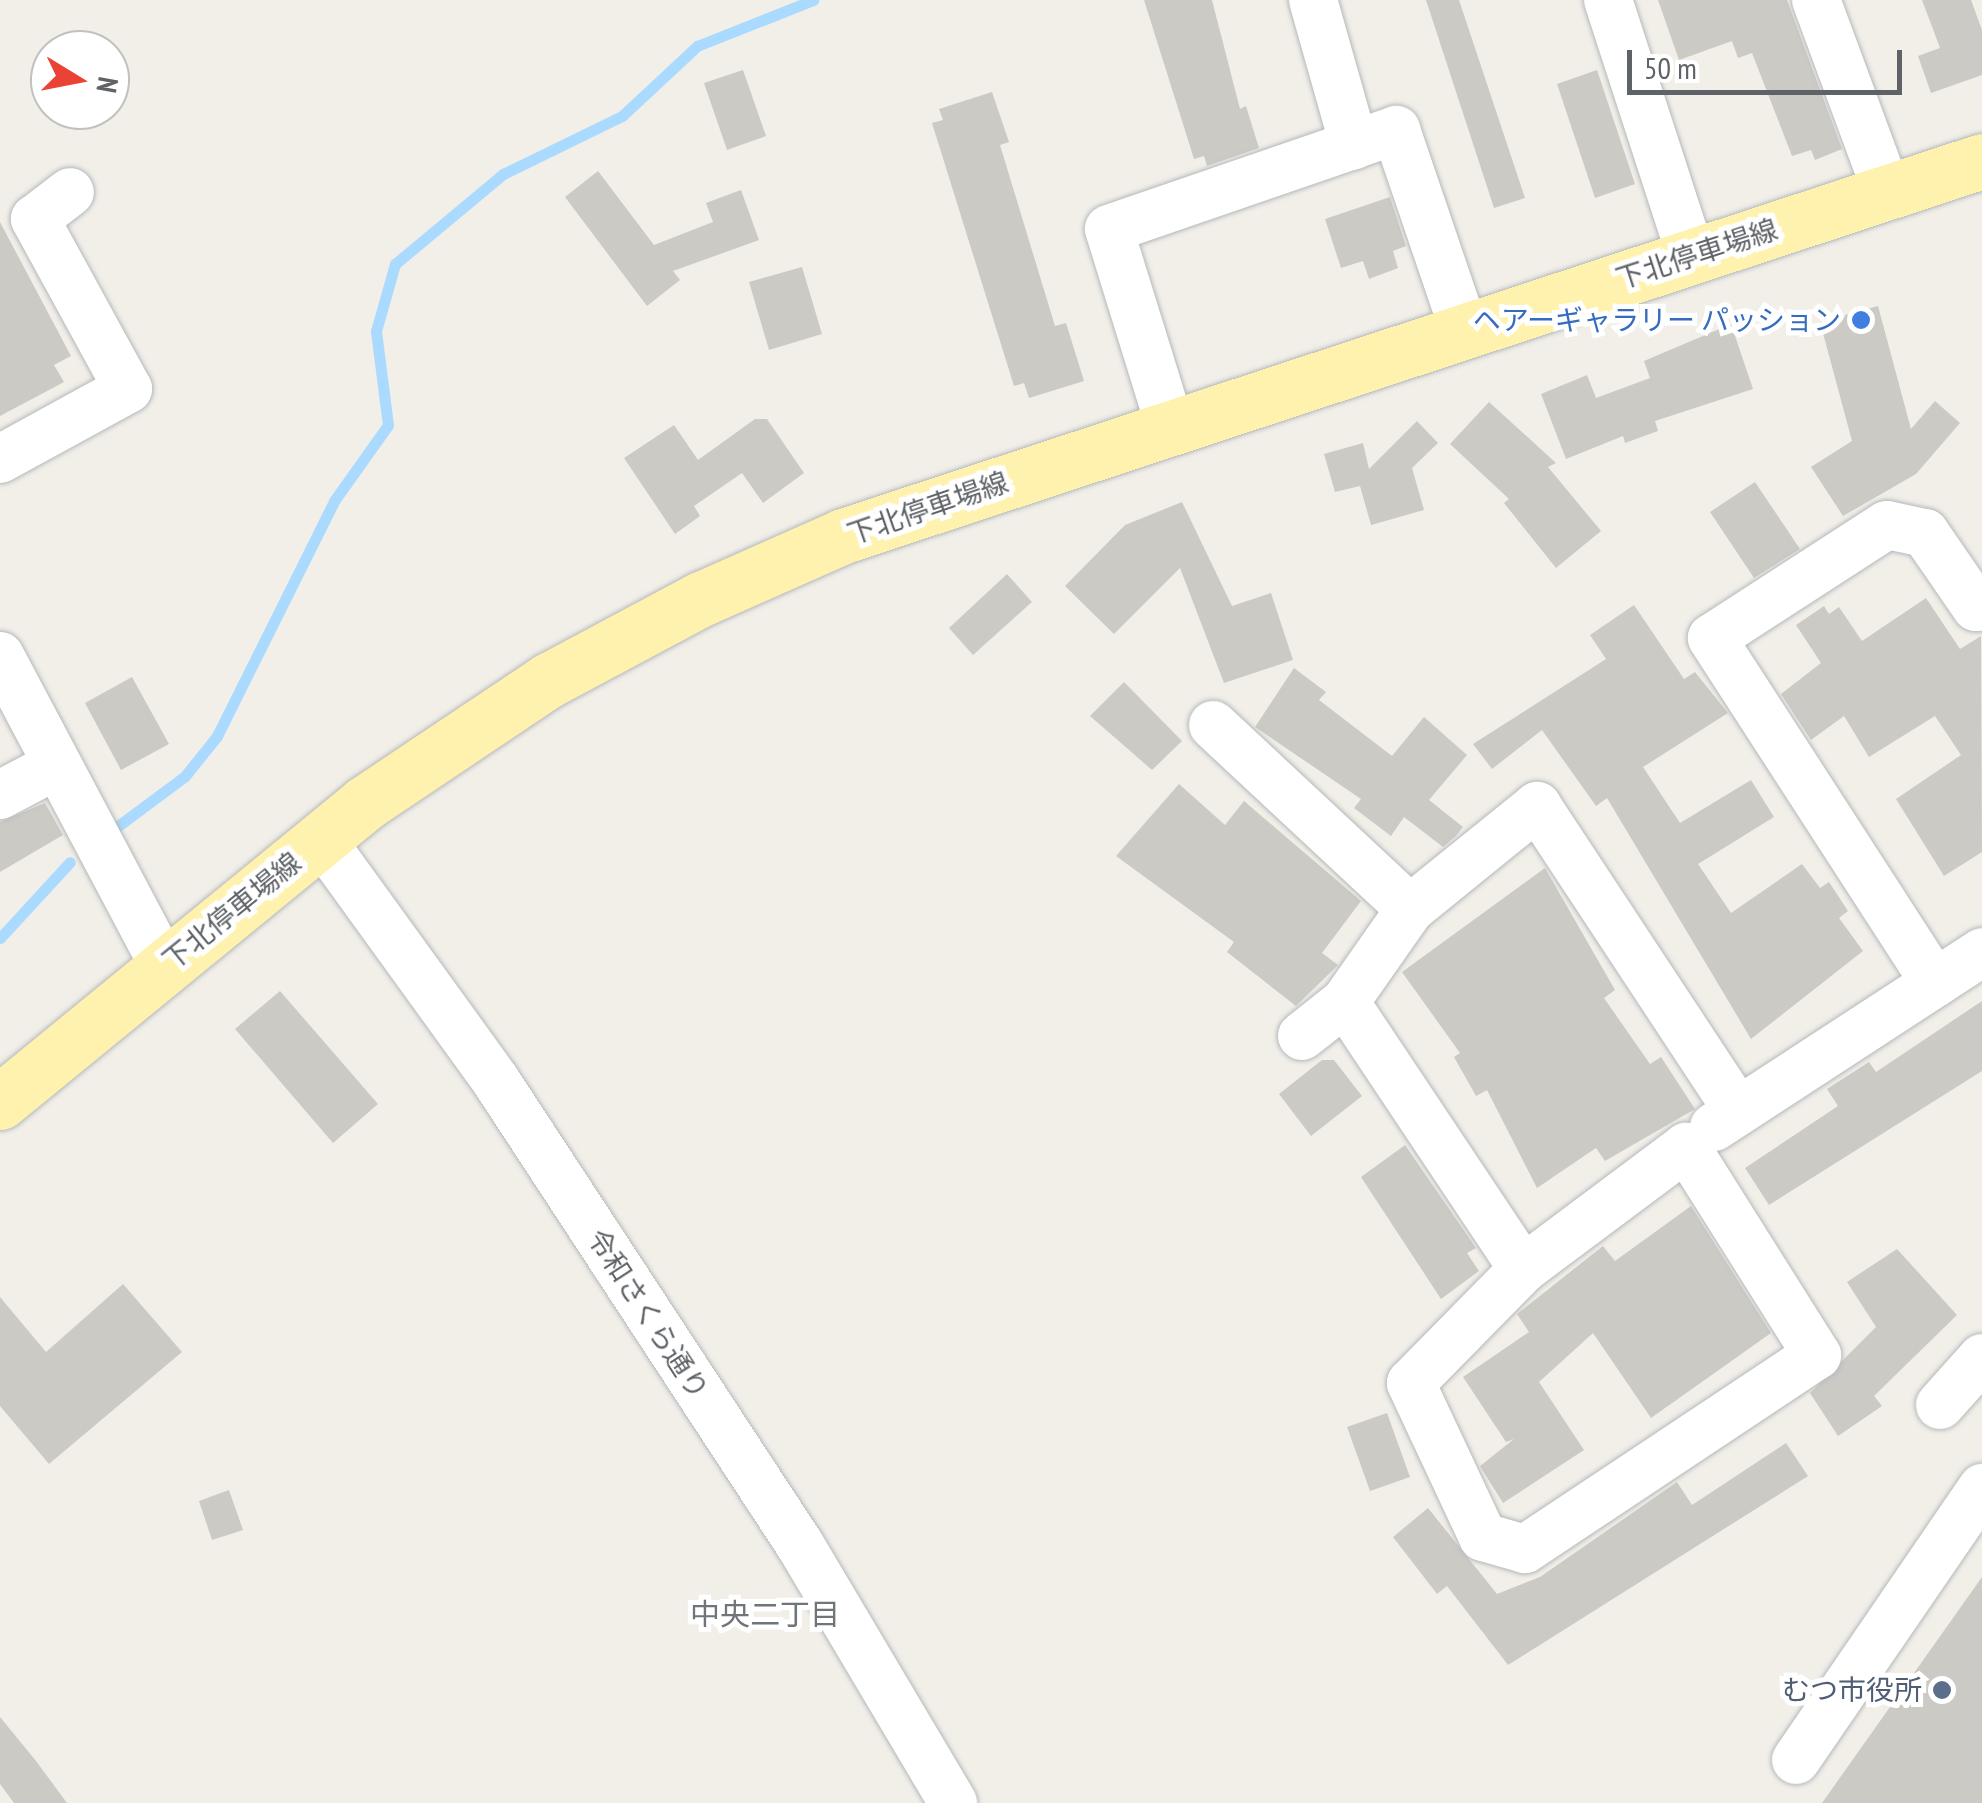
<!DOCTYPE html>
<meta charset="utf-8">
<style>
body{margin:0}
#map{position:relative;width:1982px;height:1803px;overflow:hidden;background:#f1efe8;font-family:"PT Sans Narrow","Noto Sans JP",sans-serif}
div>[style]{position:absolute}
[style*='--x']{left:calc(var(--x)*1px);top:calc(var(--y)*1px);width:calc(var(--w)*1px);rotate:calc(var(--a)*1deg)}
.stream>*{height:11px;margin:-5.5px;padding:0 5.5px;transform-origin:5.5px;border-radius:5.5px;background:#aadaff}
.building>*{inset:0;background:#cccac5}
.roads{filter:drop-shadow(0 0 2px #b5b8bc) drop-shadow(0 0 2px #b5b8bc)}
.minor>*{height:48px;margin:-24px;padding:0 24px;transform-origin:24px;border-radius:24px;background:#fff}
.major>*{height:55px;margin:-27.5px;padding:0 27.5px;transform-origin:27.5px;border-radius:27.5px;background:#fff2af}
.dots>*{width:28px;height:28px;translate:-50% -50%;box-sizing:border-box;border:5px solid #fff;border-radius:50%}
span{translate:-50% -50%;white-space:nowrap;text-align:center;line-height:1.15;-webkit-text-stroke:10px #fff;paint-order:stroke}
.street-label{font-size:28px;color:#5f6368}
.shop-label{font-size:28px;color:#366cbe}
.right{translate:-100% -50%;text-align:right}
.service-label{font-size:28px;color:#4e5e75}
.neighbourhood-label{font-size:30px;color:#70757a}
.north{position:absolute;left:30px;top:30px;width:100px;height:100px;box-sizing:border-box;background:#fff;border:2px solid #bfc1c3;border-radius:50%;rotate:100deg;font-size:28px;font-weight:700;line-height:40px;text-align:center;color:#5f6368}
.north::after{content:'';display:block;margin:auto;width:35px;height:45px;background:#ea4335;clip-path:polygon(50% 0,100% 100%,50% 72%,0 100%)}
.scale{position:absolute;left:1627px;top:50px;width:275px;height:45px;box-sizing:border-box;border:5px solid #5f6368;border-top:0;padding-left:12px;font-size:30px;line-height:35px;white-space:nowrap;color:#5f6368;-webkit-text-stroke:8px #fff;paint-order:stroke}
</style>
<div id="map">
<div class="stream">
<div style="--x:118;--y:826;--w:84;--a:-36.7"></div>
<div style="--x:185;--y:776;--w:51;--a:-51.3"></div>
<div style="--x:217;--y:736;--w:263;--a:-63.5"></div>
<div style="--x:334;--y:501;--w:93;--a:-54.6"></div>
<div style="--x:388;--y:425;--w:95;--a:-97.3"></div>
<div style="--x:376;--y:331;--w:70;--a:-74.2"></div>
<div style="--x:395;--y:264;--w:141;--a:-39.8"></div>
<div style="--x:503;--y:174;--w:132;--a:-26"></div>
<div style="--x:622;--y:116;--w:103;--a:-43"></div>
<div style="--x:697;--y:46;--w:125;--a:-21.6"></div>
<div style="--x:0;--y:938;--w:103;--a:-47.4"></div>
</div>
<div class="building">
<div style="clip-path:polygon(1144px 0,1212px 0,1240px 109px,1246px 106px,1259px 148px,1207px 166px,1204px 156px,1194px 159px)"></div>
<div style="clip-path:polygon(1426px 0,1459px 0,1525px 198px,1494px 208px)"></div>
<div style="clip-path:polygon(1658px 0,1787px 0,1842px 149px,1815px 160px,1811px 150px,1792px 156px,1752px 53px,1738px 58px,1732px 41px,1679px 60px)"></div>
<div style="clip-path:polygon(1922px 0,1971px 0,1982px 30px,1982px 75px,1931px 93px,1918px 56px,1940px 48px)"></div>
<div style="clip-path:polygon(743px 70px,766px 136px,727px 150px,704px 83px)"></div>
<div style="clip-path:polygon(1597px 70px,1635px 184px,1595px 198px,1557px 84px)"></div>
<div style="clip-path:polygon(992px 92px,1009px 142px,1000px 145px,1055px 326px,1066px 323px,1084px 381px,1029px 398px,1024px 383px,1014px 386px,932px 123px,943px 120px,939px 109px)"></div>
<div style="clip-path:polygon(598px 171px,654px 245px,713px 222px,706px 203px,741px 190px,759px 240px,673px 271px,680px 280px,647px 306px,565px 197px)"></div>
<div style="clip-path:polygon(1390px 197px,1406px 246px,1393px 251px,1398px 268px,1369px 279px,1363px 261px,1341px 268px,1325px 219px)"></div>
<div style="clip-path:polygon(0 222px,71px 356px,54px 365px,64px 382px,0 416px)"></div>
<div style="clip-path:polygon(802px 267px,822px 334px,769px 350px,749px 282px)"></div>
<div style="clip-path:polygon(1878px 306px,1911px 429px,1935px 401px,1960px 423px,1916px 474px,1843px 516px,1811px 467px,1852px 441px,1820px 322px)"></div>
<div style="clip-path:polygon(1731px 324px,1753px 389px,1655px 421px,1658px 431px,1625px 443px,1623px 436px,1566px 459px,1541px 394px,1587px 375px,1596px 398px,1650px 378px,1644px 361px)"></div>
<div style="clip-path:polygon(1489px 402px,1556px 463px,1548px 467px,1601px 531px,1556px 568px,1504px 503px,1509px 499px,1450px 444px)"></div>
<div style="clip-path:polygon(755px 419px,767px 419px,804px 473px,763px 503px,742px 473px,694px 506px,700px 516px,675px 534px,624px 458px,674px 425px,698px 460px)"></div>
<div style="clip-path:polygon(1417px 421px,1438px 443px,1412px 468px,1424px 510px,1371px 525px,1360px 486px,1335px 492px,1324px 454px,1363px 443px,1369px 469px)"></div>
<div style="clip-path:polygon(1755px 482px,1800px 549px,1754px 578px,1710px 512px)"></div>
<div style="clip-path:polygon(1182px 502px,1232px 606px,1271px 593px,1293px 660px,1224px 683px,1180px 568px,1114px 634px,1065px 586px,1125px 525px)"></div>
<div style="clip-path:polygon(1007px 574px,1032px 602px,973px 655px,949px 628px)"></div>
<div style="clip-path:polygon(1926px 598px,1960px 649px,1981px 636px,1982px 852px,1944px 876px,1896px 799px,1961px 755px,1935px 716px,1869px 757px,1844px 716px,1811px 740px,1781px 694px,1821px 663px,1796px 625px,1824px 606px,1829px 614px,1839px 607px,1862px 641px)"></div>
<div style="clip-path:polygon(1634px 605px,1684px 679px,1695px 672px,1728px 713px,1643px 767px,1680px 823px,1751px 780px,1774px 817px,1698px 864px,1731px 913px,1802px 864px,1820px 888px,1829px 882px,1848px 911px,1839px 918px,1863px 951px,1751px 1039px,1607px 798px,1596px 806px,1542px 730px,1492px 769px,1473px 744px,1606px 659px,1590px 635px)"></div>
<div style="clip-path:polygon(1294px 668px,1326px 692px,1319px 700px,1392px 756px,1424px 717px,1467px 755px,1429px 800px,1463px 827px,1456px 836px,1443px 847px,1404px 817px,1391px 836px,1354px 808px,1361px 799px,1255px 727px)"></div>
<div style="clip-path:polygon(132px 677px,169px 744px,121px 770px,85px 703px)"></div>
<div style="clip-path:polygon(1124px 682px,1182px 741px,1152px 770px,1090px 716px)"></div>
<div style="clip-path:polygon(1179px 784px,1225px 825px,1244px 801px,1361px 901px,1322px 953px,1338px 965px,1296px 1006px,1227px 952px,1234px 942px,1116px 856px)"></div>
<div style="clip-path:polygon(45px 803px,63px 835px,0 872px,0 822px)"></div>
<div style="clip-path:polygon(1545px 868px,1615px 990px,1604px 998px,1650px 1064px,1661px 1057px,1695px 1109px,1605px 1161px,1596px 1148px,1537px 1188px,1487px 1090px,1476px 1096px,1454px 1057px,1460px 1053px,1402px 972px)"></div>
<div style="clip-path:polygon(280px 991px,378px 1104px,333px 1143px,235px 1029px)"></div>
<div style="clip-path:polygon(1982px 1001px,1982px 1071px,1769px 1205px,1745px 1168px,1838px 1106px,1827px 1089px,1869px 1062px,1876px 1072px)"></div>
<div style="clip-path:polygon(1322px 1060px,1334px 1060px,1362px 1096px,1311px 1136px,1279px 1094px)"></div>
<div style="clip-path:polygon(1405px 1145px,1476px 1248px,1467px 1253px,1479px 1271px,1441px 1299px,1361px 1177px)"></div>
<div style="clip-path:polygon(1691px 1206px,1771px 1333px,1651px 1418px,1593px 1333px,1539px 1382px,1584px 1450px,1503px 1503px,1480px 1466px,1514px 1439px,1506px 1442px,1463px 1377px,1529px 1332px,1517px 1314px,1603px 1246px,1615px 1261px)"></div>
<div style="clip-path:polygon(1897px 1249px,1957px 1315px,1874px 1396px,1882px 1406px,1838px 1436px,1810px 1393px,1876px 1327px,1847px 1282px)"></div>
<div style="clip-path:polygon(123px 1284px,182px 1352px,49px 1464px,0 1406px,0 1297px,46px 1352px)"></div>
<div style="clip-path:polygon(1387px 1413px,1410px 1477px,1370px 1491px,1347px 1427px)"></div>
<div style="clip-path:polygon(1786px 1443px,1808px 1476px,1508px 1665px,1447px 1586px,1437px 1594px,1393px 1537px,1428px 1508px,1497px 1594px,1540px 1577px,1677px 1482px,1692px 1505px)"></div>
<div style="clip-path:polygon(229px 1490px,243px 1530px,212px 1540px,199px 1501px)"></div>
<div style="clip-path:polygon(1982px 1577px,1982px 1803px,1822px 1803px)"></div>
<div style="clip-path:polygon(0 1717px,36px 1761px,67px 1803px,14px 1803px,0 1784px)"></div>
</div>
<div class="roads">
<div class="minor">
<div style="--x:1313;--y:0;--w:151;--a:74.2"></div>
<div style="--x:1608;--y:0;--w:269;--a:72"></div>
<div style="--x:1816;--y:0;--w:205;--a:69.7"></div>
<div style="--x:1170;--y:426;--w:206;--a:-107.2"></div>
<div style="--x:1109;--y:229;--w:304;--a:-19"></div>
<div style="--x:1396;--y:130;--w:211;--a:71.2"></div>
<div style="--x:0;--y:459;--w:146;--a:-28.7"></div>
<div style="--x:128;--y:389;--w:194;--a:-118.7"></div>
<div style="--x:35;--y:219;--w:44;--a:-37.6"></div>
<div style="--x:0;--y:656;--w:351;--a:62.1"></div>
<div style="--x:1213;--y:725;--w:270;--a:43"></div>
<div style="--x:0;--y:795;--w:62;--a:-27.8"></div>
<div style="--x:321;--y:839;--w:299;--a:54.1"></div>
<div style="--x:496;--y:1081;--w:555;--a:56.77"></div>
<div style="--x:800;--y:1545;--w:300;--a:59.3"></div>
<div style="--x:1935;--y:983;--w:411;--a:-122.9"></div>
<div style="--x:1712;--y:638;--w:208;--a:-32.9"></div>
<div style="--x:1887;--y:525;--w:39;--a:12"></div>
<div style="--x:1925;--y:533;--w:90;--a:55.4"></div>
<div style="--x:1976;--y:607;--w:7;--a:-27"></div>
<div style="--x:1345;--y:1002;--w:321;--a:56.3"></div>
<div style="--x:1302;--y:1036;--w:55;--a:-38.3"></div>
<div style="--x:1345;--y:1002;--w:113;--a:-55"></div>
<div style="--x:1410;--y:909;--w:164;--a:-39"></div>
<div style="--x:1537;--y:806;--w:365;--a:56.6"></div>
<div style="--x:1714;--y:1127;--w:320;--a:-33.1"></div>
<div style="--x:1686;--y:1147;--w:246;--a:57.8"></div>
<div style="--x:1817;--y:1355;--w:351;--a:146.4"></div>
<div style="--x:1525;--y:1549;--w:44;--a:-164.1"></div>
<div style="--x:1483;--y:1537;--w:170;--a:-115.1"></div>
<div style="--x:1411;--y:1383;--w:160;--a:-45.5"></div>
<div style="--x:1523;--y:1269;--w:204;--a:-36.8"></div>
<div style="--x:1940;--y:1405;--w:63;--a:-48.2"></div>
<div style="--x:1796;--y:1760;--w:330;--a:-55.6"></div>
</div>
<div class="major">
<div style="--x:0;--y:1102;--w:472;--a:-39.3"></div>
<div style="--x:365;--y:803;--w:221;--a:-33.8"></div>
<div style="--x:549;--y:680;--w:172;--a:-28.1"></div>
<div style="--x:701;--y:599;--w:155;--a:-23.9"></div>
<div style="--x:843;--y:536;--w:1199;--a:-18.22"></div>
</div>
</div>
<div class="dots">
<div style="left:1861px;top:320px;background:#3f7fe0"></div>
<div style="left:1942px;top:1690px;background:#5c6f8a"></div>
</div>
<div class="street-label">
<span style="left:1697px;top:254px;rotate:-18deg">下北停車場線</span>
<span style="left:928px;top:508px;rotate:-19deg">下北停車場線</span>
<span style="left:232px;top:911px;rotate:-39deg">下北停車場線</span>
<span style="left:648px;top:1314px;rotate:57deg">令和さくら通り</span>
</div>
<div class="shop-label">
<span class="right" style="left:1841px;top:320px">ヘアーギャラリー パッション</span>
</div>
<div class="service-label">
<span class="right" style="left:1922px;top:1690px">むつ市役所</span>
</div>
<div class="neighbourhood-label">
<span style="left:765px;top:1614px">中央二丁目</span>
</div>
<div class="north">N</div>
<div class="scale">50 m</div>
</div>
